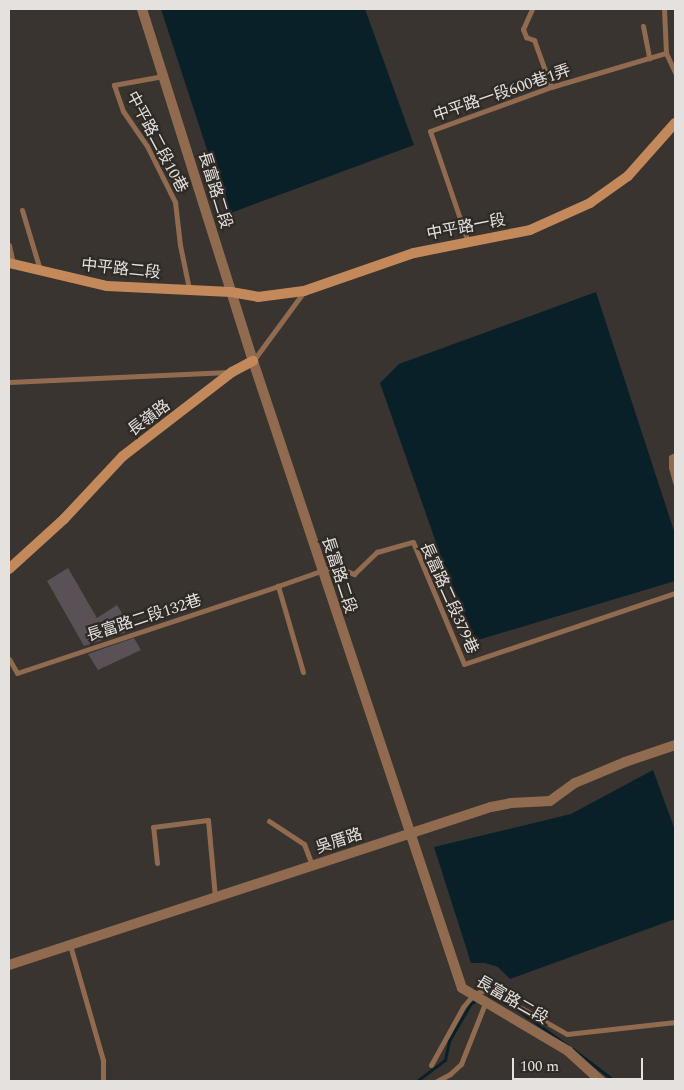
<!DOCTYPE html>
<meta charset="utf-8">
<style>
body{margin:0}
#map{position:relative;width:684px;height:1090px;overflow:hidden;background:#39342f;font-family:Spectral,"Noto Sans TC",serif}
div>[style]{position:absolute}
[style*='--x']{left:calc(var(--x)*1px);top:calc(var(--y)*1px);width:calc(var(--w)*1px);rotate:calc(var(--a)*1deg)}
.water>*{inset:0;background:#092028}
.stream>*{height:2.5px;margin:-1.25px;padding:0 1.25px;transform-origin:1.25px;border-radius:1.25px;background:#092028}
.building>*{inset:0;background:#595156}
.lane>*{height:5px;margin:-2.5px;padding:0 2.5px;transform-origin:2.5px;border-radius:2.5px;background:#916b4f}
.street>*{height:10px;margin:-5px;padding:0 5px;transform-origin:5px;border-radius:5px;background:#916b4f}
.secondary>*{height:10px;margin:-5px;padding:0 5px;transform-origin:5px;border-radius:5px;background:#c4895a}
span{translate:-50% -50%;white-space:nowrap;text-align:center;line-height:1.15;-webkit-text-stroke:4.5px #2f2a25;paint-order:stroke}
.street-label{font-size:16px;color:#e4e1de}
.frame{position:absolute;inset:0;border:10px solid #e4e1de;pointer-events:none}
.scale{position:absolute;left:512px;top:1058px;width:131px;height:22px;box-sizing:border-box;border:2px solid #e4e1de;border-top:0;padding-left:6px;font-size:15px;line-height:18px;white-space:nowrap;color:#e4e1de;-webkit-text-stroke:4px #2f2a25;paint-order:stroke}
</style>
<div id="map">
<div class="water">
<div style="clip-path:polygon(161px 9px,365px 9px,414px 145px,228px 214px)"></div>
<div style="clip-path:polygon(596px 292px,675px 534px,675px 581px,471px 642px,380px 383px,399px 364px)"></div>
<div style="clip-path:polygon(653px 770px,675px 830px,675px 919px,510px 979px,498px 967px,485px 963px,471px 963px,434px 847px,571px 814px)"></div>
</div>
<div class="stream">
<div style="--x:489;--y:995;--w:30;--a:26"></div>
<div style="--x:516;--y:1008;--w:64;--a:36.2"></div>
<div style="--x:573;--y:1049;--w:53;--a:37.3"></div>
<div style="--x:417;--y:1081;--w:35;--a:-37"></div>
<div style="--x:445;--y:1060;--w:19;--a:-78"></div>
<div style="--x:449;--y:1041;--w:44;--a:-59.9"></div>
<div style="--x:471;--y:1003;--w:3;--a:-18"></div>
</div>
<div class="building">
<div style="clip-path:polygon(68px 568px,97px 618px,117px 605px,131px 628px,129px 628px,130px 631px,84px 646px,47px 581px)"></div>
<div style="clip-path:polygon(134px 638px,141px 650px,98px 670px,88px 654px)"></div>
</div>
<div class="lane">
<div style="--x:532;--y:9;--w:22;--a:114"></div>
<div style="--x:523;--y:29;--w:9;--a:69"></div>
<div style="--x:526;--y:37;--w:9;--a:21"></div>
<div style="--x:534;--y:40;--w:50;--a:70.1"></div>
<div style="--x:664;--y:9;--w:44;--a:87.4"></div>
<div style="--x:666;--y:53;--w:21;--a:65"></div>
<div style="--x:643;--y:26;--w:33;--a:79"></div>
<div style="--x:163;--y:76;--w:50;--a:169.6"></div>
<div style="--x:114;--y:85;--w:28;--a:71"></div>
<div style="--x:123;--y:111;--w:42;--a:55.6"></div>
<div style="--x:147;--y:146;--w:63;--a:63.4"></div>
<div style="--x:175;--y:202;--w:43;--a:83.4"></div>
<div style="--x:180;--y:245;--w:45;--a:78.4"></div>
<div style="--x:22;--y:210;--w:63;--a:73.3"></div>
<div style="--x:468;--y:242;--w:117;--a:-108.9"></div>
<div style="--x:430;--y:131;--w:129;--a:-20"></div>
<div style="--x:551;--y:87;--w:120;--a:-16.5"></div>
<div style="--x:9;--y:245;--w:19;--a:78"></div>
<div style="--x:253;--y:361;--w:84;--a:-53.7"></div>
<div style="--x:9;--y:382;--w:220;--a:-2.6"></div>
<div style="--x:675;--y:455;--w:4;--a:153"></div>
<div style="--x:671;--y:457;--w:10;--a:90"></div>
<div style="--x:671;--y:467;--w:16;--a:75"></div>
<div style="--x:9;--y:659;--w:16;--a:60"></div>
<div style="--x:17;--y:673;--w:275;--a:-18.4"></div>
<div style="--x:303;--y:672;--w:90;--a:-106.2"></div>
<div style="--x:278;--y:586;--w:60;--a:-19.3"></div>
<div style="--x:335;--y:566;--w:21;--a:23"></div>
<div style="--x:354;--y:574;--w:32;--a:-44"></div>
<div style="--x:377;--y:552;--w:37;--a:-16"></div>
<div style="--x:413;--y:542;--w:132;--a:67.3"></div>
<div style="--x:464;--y:664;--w:223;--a:-18.6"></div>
<div style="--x:269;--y:821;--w:42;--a:33.3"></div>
<div style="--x:304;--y:844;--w:22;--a:69"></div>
<div style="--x:157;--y:863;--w:36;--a:-96"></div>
<div style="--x:153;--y:827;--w:55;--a:-7.3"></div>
<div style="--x:208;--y:820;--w:77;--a:84.8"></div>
<div style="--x:70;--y:945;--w:120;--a:74"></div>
<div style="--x:103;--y:1060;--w:21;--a:90"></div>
<div style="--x:431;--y:1065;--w:66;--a:-61.1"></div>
<div style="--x:463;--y:1007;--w:17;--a:-50"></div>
<div style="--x:474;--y:994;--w:15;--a:-20"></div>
<div style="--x:488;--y:989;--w:91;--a:29.7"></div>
<div style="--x:567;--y:1034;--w:109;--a:-6.3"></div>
<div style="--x:437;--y:1081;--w:15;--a:-28"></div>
<div style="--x:450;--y:1074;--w:15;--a:-42"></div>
<div style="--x:461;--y:1064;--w:68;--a:-68.4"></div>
</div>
<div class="street">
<div style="--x:142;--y:9;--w:369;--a:72.5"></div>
<div style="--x:253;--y:361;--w:661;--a:71.57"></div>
<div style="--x:462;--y:988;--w:123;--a:30.7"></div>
<div style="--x:568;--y:1051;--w:45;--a:42.3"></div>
<div style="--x:9;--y:965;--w:507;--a:-18.15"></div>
<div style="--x:491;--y:807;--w:20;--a:-11"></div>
<div style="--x:511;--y:803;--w:39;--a:-3"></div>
<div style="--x:550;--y:801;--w:31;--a:-36"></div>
<div style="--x:575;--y:783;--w:54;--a:-22.8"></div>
<div style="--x:625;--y:762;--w:53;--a:-18.8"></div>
</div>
<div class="secondary">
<div style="--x:9;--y:263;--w:101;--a:13.2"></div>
<div style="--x:107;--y:286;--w:124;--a:2.8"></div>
<div style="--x:231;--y:292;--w:27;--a:10"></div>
<div style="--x:258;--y:297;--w:46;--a:-7.4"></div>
<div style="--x:304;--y:291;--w:116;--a:-19.1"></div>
<div style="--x:414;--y:253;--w:118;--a:-11.2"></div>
<div style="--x:530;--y:230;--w:66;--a:-24.2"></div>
<div style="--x:590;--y:203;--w:47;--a:-35.4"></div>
<div style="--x:628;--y:176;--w:71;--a:-48.4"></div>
<div style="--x:9;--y:569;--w:74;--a:-42.3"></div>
<div style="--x:64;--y:519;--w:86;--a:-46.9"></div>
<div style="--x:123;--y:456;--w:138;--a:-37.6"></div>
<div style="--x:232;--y:372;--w:24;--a:-28"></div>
</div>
<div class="street-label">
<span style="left:502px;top:93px;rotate:-19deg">中平路一段600巷1弄</span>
<span style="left:157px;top:142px;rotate:62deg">中平路二段10巷</span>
<span style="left:215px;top:190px;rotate:73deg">長富路二段</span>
<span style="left:466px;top:227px;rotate:-11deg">中平路一段</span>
<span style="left:121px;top:269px;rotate:6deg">中平路二段</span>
<span style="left:149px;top:418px;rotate:-37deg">長嶺路</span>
<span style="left:339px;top:575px;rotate:72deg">長富路二段</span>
<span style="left:449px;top:598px;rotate:66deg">長富路二段379巷</span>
<span style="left:144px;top:618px;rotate:-18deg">長富路二段132巷</span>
<span style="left:339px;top:841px;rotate:-18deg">吳厝路</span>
<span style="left:512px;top:1000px;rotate:30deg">長富路二段</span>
</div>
<div class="frame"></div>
<div class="scale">100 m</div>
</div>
